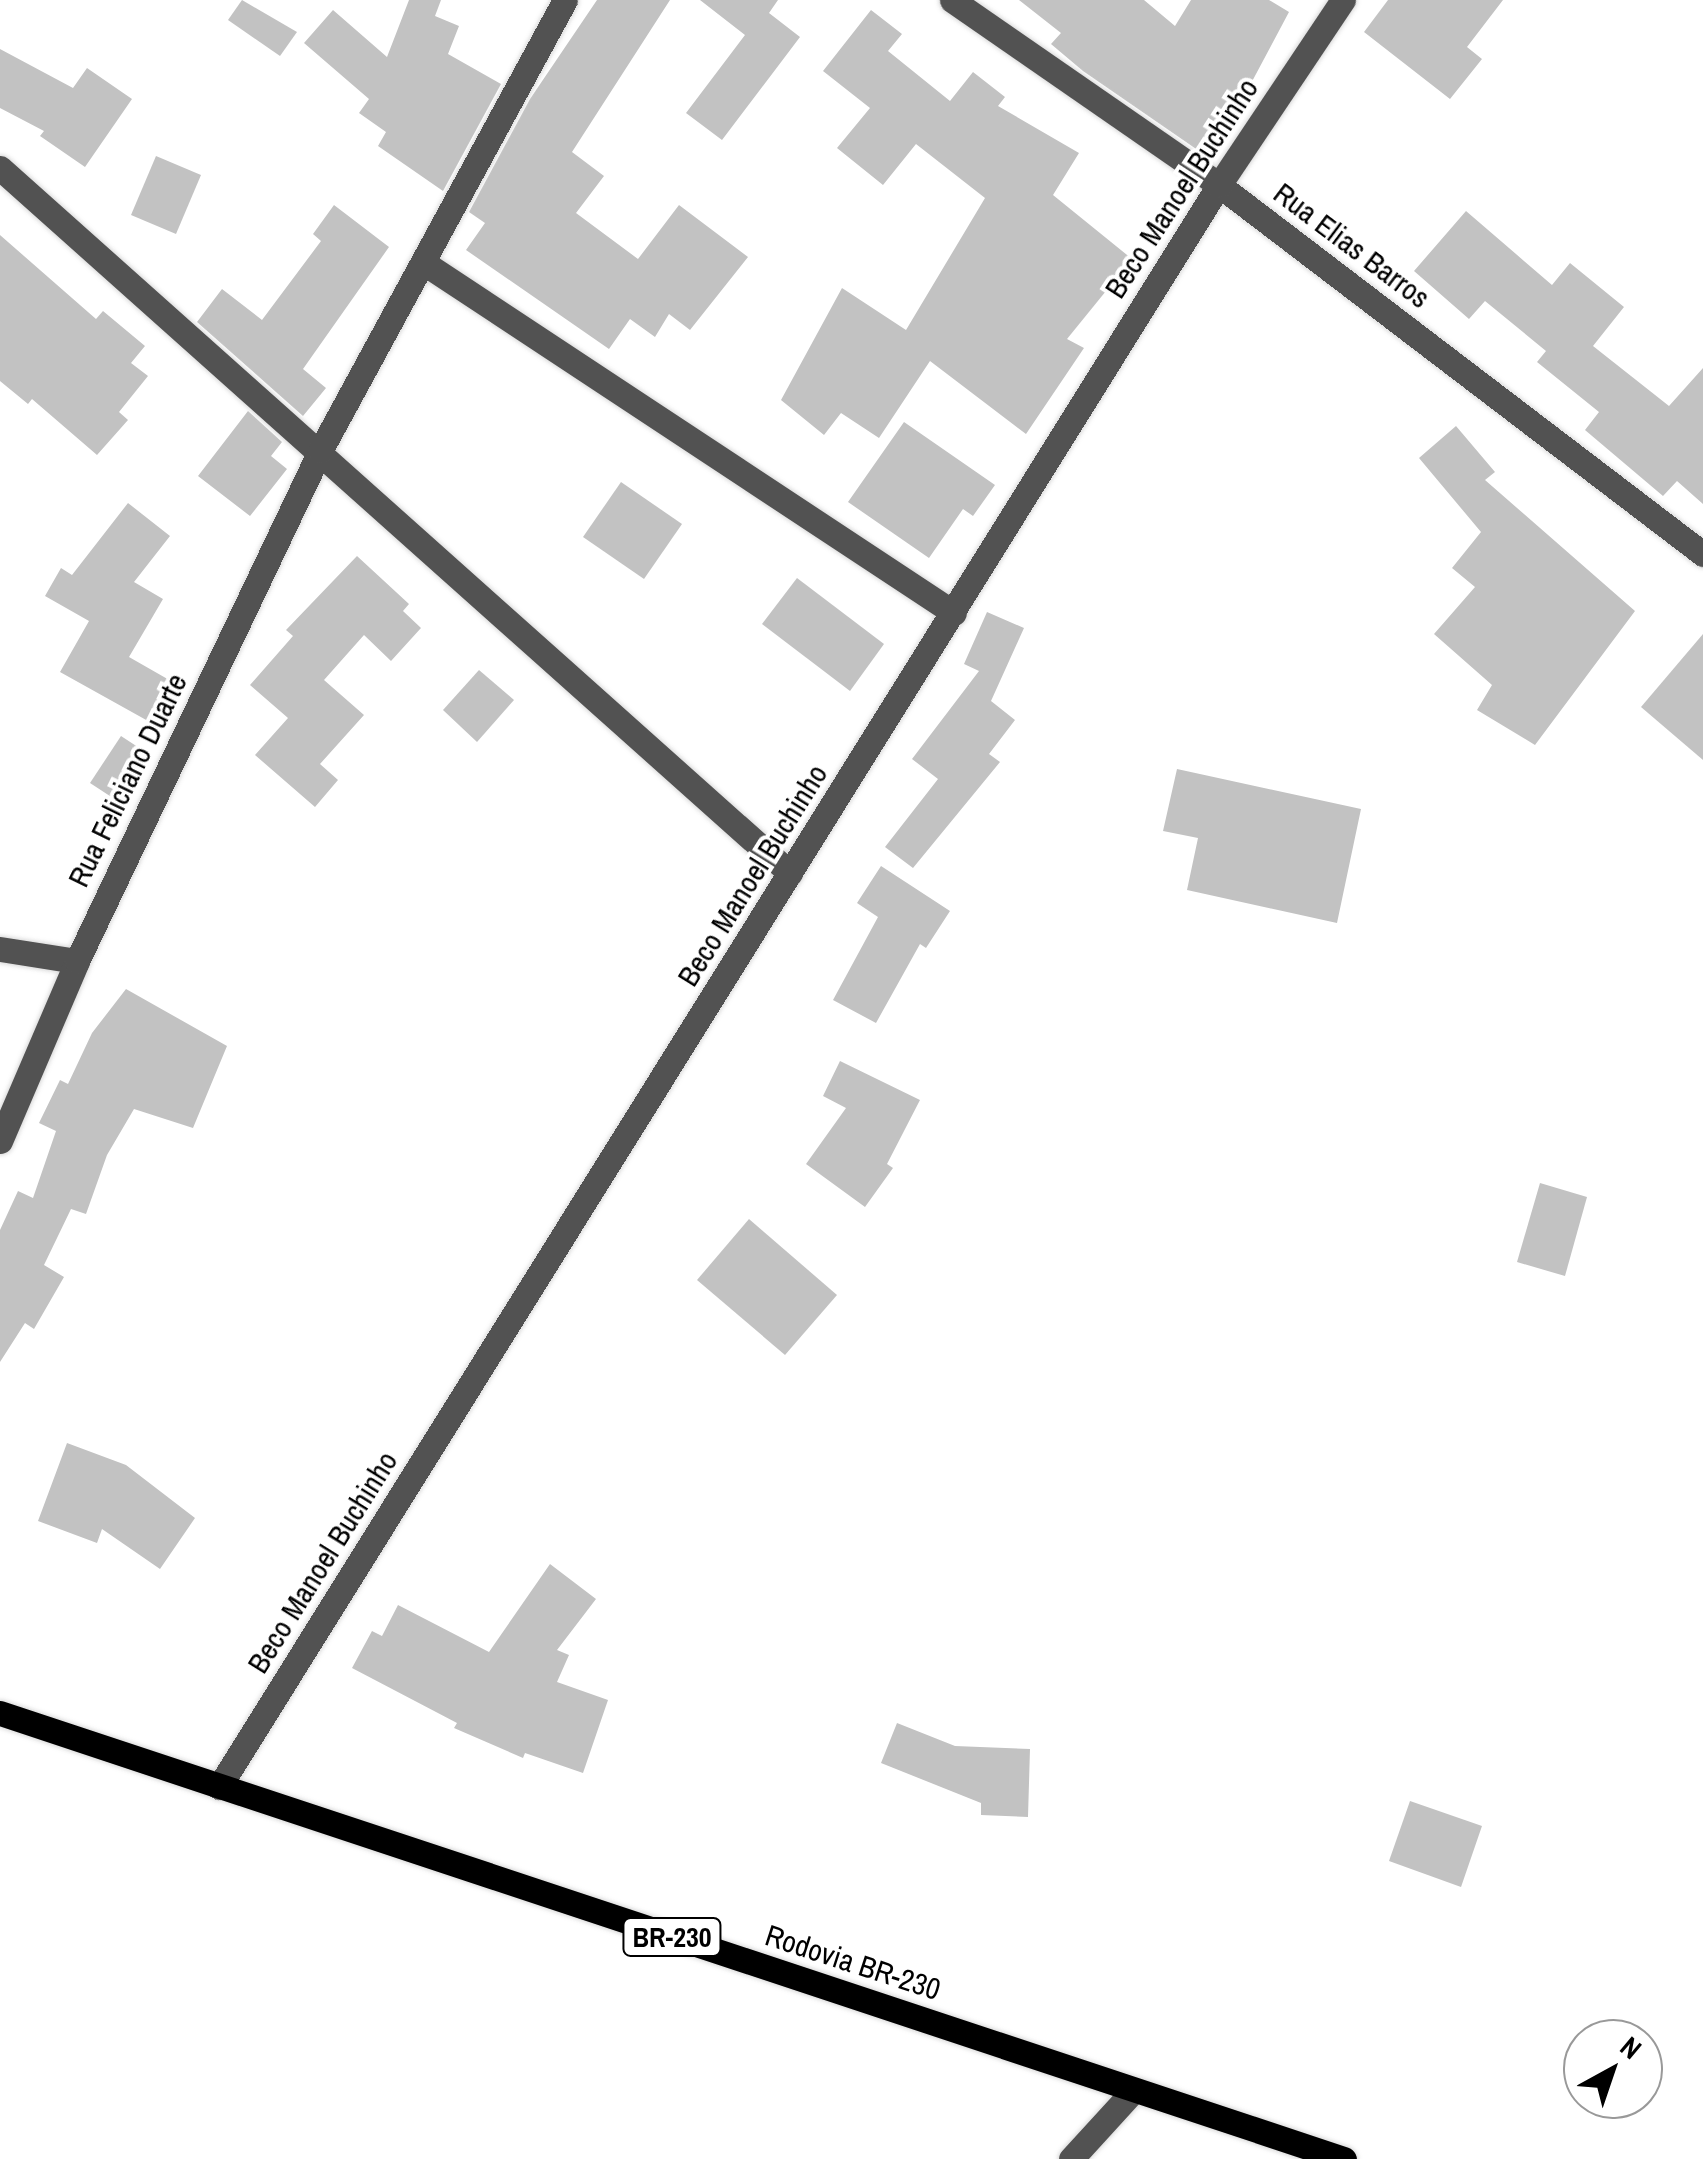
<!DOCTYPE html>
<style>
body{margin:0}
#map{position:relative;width:1703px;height:2159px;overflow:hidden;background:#fff;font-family:"Archivo Narrow",sans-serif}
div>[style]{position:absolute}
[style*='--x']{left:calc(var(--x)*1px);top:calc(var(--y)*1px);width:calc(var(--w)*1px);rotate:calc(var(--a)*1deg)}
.building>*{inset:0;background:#c2c2c2}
.roads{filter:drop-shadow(0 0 2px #dbdbdb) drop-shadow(0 0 2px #dbdbdb)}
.minor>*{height:25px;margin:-12.5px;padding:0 12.5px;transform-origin:12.5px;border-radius:12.5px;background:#525252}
.major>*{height:25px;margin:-12.5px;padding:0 12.5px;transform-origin:12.5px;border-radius:12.5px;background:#000}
span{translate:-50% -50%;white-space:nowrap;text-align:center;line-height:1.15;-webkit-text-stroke:8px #fff;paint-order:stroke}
.shield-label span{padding:2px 8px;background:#fff;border:2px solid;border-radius:8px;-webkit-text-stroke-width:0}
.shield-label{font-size:28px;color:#000;font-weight:700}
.street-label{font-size:30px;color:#000}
.north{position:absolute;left:1563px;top:2019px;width:100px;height:100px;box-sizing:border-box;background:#fff;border:2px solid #999;border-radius:50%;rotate:40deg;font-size:28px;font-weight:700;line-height:40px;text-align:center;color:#000}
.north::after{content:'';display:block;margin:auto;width:35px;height:45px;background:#000;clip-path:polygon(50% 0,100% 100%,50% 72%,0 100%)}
</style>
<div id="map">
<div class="building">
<div style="clip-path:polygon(242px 0,297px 32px,280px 56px,228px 20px)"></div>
<div style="clip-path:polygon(409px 0,441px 0,435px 16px,459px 26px,448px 54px,501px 84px,443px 191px,378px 146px,386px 132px,359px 113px,369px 99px,304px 43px,333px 10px,387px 57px)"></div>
<div style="clip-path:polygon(597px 0,670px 0,572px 152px,604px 176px,576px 213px,638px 259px,679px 205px,748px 257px,690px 330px,669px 314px,655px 337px,630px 319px,609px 349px,466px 250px,485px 223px,469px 212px,530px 99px)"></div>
<div style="clip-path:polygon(700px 0,778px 0,769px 13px,800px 37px,722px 140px,686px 113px,745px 35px)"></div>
<div style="clip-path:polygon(1019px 0,1144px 0,1175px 26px,1191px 0,1269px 0,1289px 12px,1240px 104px,1202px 153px,1083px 71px,1051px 44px,1061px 33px)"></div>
<div style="clip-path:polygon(1388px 0,1503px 0,1467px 47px,1482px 59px,1450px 99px,1364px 32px)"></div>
<div style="clip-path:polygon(871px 10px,902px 34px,888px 51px,950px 101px,973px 72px,1005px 97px,998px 106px,1079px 153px,1053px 195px,1132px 259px,1067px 339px,1084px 348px,1026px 434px,930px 361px,879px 438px,841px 413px,824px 435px,781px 400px,842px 288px,906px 330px,985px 198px,916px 144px,883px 185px,837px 148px,870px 108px,823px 71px)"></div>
<div style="clip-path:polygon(0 49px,73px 88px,87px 68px,132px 99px,85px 167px,40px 136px,44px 131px,0 108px)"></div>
<div style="clip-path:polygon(156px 156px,201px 175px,176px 234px,131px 215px)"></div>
<div style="clip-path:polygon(334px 205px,389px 247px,303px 369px,326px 388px,303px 416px,197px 322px,222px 289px,262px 320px,321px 241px,313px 234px)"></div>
<div style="clip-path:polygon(1466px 211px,1552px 285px,1570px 263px,1624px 307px,1593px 346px,1669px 406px,1703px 368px,1703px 504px,1677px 481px,1663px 496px,1585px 430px,1599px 412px,1537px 362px,1546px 351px,1485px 301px,1469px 319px,1414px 271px)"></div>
<div style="clip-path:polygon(0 235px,96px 319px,103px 311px,145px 346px,131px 363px,148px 376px,119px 412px,128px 420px,97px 455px,32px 399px,28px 404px,0 381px)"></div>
<div style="clip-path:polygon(248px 411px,282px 442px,271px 456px,287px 469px,250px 516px,198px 476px)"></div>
<div style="clip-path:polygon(904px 422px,995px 485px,973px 516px,963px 509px,929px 558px,848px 502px)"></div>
<div style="clip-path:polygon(1456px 426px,1495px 472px,1485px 480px,1635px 611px,1535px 745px,1477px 710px,1492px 685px,1434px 634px,1475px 587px,1452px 568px,1481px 532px,1419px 458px)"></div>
<div style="clip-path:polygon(621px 482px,682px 524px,644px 579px,583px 537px)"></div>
<div style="clip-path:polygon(128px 503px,170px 536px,134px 582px,163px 599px,129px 657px,171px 681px,148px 721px,60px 672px,89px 621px,45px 596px,61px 568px,72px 575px)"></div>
<div style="clip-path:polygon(357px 556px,409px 604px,403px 611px,421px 628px,391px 661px,364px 635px,324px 680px,364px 715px,320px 764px,338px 780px,315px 807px,255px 755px,288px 718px,250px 685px,293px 636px,286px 630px)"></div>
<div style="clip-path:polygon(797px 578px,884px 644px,850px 691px,762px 624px)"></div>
<div style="clip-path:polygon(987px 612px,1024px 628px,991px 701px,1015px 720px,989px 754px,1000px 762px,913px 868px,885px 847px,938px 779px,912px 759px,979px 671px,964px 664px)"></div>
<div style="clip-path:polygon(1703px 634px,1703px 760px,1641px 707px)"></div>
<div style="clip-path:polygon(479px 670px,514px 700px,477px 742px,443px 710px)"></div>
<div style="clip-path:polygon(121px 736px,147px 753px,116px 800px,90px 783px)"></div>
<div style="clip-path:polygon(1177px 769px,1361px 809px,1337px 923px,1187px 890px,1198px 838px,1163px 831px)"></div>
<div style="clip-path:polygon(881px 866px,950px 911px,926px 948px,920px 944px,876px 1023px,833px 1000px,878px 917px,857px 903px)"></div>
<div style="clip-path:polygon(126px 989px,227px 1046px,193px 1128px,134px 1109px,107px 1155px,86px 1214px,71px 1209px,44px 1265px,64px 1277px,34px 1329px,25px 1323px,0 1362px,0 1230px,18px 1191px,33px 1198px,56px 1131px,39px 1123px,60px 1080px,68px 1084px,92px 1033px)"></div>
<div style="clip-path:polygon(840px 1061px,920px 1100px,887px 1164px,893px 1168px,865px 1207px,806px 1164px,846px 1108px,823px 1096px)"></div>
<div style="clip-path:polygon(1540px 1183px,1587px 1197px,1565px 1276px,1517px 1262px)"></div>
<div style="clip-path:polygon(749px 1219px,837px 1295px,785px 1355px,697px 1280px)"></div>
<div style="clip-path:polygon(67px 1443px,126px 1465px,195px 1518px,160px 1569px,102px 1529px,97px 1543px,38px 1521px)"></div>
<div style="clip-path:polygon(550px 1564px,596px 1599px,557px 1650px,569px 1655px,557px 1682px,608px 1700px,583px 1773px,525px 1753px,523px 1758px,454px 1728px,457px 1723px,352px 1668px,372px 1631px,382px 1636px,398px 1605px,489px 1652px)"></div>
<div style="clip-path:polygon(897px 1723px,955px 1746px,1030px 1749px,1028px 1817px,981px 1815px,981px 1803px,881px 1763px)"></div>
<div style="clip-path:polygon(1410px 1801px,1482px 1826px,1461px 1887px,1389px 1861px)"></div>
</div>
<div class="roads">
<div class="minor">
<div style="--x:952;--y:0;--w:325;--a:34.7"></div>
<div style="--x:1219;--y:185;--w:609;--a:37.32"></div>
<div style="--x:0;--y:168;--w:1059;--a:41.75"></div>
<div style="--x:424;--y:263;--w:635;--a:33.44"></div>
<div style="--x:0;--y:949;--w:78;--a:8.9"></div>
<div style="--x:0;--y:1141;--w:196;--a:-66.8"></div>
<div style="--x:77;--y:961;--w:565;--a:-64.52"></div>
<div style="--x:320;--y:451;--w:513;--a:-61.49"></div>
<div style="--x:219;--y:1787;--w:1888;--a:-58.03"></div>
<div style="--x:1219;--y:185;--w:223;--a:-56.2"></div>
<div style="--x:1071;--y:2159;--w:93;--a:-47.6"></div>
</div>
<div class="major">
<div style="--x:0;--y:1713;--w:1416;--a:18.36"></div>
</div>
</div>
<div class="shield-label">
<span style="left:672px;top:1937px">BR-230</span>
</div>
<div class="street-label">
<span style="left:1181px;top:188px;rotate:-57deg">Beco Manoel Buchinho</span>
<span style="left:1352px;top:245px;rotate:37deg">Rua Elias Barros</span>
<span style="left:127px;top:780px;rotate:-64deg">Rua Feliciano Duarte</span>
<span style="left:752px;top:875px;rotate:-58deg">Beco Manoel Buchinho</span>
<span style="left:322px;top:1562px;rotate:-58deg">Beco Manoel Buchinho</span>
<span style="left:853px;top:1962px;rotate:18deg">Rodovia BR-230</span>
</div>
<div class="north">N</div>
</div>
